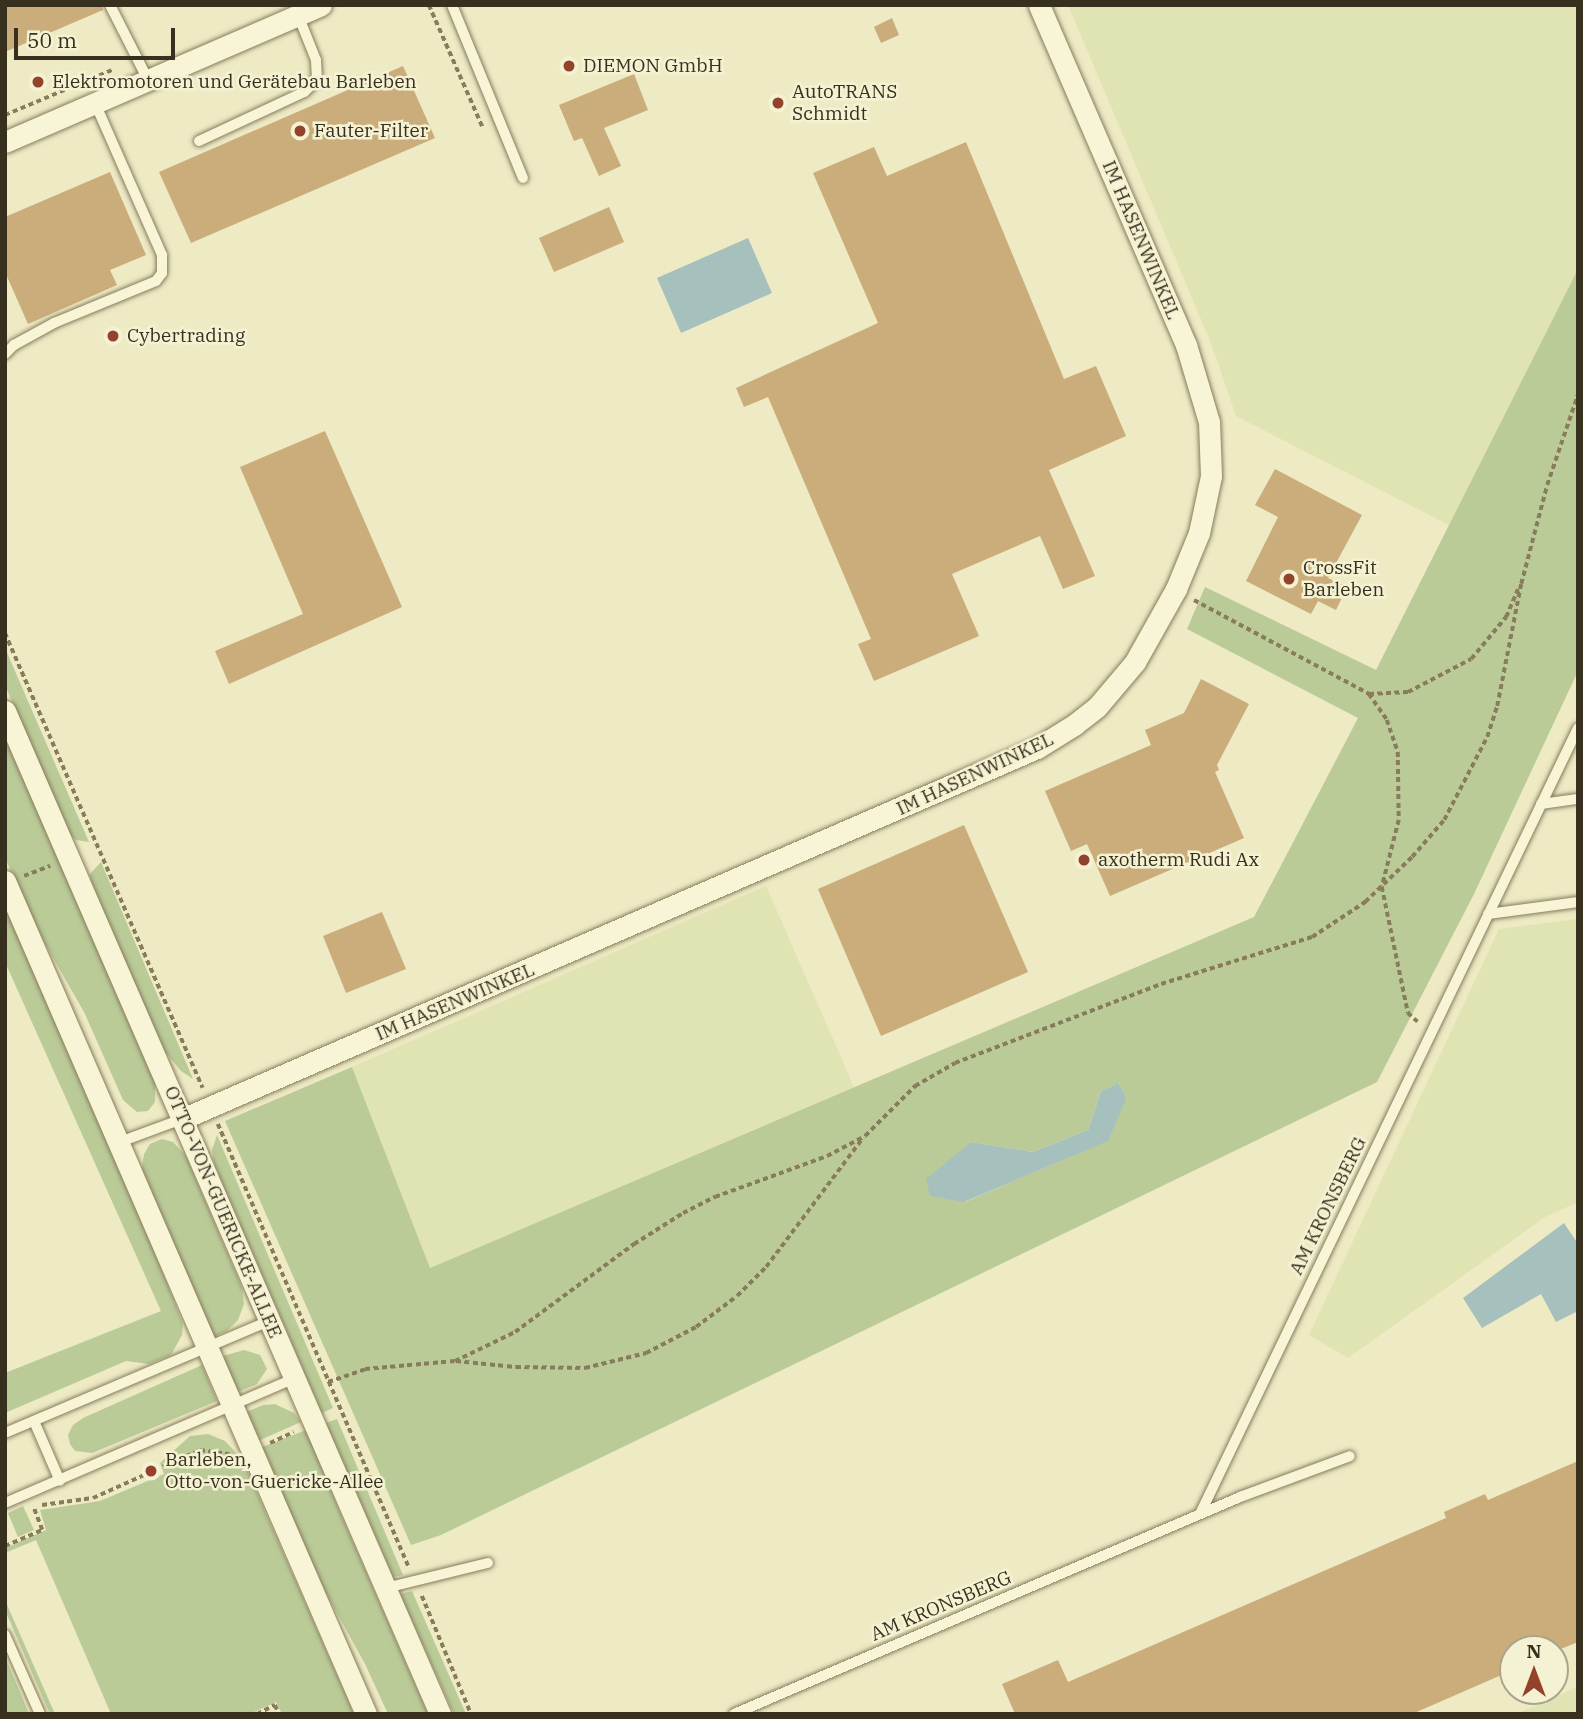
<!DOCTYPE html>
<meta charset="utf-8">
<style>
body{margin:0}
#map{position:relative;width:1583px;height:1719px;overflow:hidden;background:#edeac4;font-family:"IBM Plex Serif",serif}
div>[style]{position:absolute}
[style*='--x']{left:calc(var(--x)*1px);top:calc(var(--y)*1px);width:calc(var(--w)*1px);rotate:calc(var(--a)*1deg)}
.farmland>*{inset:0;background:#e0e3b2}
.green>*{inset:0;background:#bacb98}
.water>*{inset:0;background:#a6c0be}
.building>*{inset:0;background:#caad7b}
.path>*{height:3.5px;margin-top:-1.75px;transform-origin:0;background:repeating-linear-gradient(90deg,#877c5b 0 5px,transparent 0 8.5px)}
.roads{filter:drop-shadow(0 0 2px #877c5b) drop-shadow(0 0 2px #877c5b)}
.service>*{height:10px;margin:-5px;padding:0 5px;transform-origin:5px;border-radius:5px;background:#f8f5d7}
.minor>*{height:21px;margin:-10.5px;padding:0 10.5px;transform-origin:10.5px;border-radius:10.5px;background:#f8f5d7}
.dots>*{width:19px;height:19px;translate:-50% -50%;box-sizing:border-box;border:4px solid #f5f2d3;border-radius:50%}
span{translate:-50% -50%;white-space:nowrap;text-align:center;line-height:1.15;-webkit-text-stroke:5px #f5f2d3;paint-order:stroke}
.poi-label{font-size:19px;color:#38301f}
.left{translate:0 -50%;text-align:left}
.street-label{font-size:19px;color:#38301f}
.frame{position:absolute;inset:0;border:7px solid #38301f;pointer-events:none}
.north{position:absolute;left:1499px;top:1635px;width:70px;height:70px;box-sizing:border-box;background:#f5f2d3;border:2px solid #a9a48b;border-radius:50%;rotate:0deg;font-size:19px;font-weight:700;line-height:28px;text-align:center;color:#38301f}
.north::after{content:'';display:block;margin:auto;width:24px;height:32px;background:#95422c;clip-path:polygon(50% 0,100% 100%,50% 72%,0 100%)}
.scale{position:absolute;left:14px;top:28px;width:161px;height:32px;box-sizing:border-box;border:4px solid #38301f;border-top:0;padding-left:9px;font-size:21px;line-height:24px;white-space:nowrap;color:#38301f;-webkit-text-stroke:5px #f5f2d3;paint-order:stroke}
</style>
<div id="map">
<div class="farmland">
<div style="clip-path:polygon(1068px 5px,1578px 5px,1578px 269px,1449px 525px,1236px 416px,1211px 343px)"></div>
<div style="clip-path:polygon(766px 886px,854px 1087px,430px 1268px,352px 1067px)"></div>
<div style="clip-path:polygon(1578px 919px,1578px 1202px,1545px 1217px,1348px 1358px,1309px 1335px,1499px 929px)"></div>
<div style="clip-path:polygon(1578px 1687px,1578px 1714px,1516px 1714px)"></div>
</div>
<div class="green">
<div style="clip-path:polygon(evenodd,1578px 269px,1578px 671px,1474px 894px,1377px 1082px,441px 1535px,411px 1545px,225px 1121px,352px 1067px,430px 1268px,1254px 917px,1358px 718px,1187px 629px,1205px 587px,1376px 670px,1578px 269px,1120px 1083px,1107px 1141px,965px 1202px,971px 1142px,1033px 1152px,1088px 1130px,1101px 1091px,1120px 1083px)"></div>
<div style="clip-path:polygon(5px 648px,89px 842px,76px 840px,69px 834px,5px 685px)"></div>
<div style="clip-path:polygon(5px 737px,155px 1083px,155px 1102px,148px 1111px,137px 1112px,123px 1100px,84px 1012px,44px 942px,5px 858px)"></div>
<div style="clip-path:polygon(101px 862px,193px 1079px,181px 1071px,165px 1052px,91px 882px,90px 874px)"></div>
<div style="clip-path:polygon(5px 905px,144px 1225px,183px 1324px,182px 1335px,171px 1355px,149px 1364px,126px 1361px,5px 1413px,5px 1373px,161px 1311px,5px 962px)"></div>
<div style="clip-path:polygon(217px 1135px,333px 1408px,322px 1413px,214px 1164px,212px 1150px)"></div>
<div style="clip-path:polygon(162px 1139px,173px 1142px,186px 1156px,242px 1288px,244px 1304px,238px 1320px,227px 1331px,213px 1337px,142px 1169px,144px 1154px,150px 1144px)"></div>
<div style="clip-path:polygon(244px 1350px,260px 1355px,267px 1369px,257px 1384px,238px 1392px,223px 1356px)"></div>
<div style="clip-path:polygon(202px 1365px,217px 1401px,92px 1453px,75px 1451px,70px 1444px,68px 1435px,73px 1425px,83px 1418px)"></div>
<div style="clip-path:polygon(275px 1404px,294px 1413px,301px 1422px,258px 1441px,246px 1412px,263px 1405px)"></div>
<div style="clip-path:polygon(337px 1419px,403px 1575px,393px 1577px,326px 1423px)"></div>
<div style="clip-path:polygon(306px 1430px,335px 1501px,428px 1714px,388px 1714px,365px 1664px,326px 1593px,260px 1448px)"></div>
<div style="clip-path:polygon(208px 1434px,225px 1441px,242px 1459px,354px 1714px,282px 1714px,276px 1702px,250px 1714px,111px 1714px,36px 1540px,5px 1553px,5px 1548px,46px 1530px,40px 1510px,100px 1501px,164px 1474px,160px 1463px,190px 1436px)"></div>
<div style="clip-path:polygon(23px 1506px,34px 1530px,18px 1537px,8px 1513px)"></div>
<div style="clip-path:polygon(412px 1591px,466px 1714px,454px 1714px,400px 1594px)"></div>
<div style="clip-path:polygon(5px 1600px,55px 1714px,50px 1714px,5px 1610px)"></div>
<div style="clip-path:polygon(5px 1657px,20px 1692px,29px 1714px,5px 1714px)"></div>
</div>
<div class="water">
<div style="clip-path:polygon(748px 238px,772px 293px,681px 333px,657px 278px)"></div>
<div style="clip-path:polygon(1119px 1083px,1126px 1099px,1108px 1141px,964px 1202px,930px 1196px,926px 1179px,971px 1142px,1033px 1152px,1088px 1130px,1101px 1091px)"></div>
<div style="clip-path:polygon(1564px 1223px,1578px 1244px,1578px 1311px,1556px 1322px,1541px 1294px,1482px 1328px,1463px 1298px)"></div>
</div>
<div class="building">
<div style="clip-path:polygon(5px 5px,102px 5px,103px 10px,5px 52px)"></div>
<div style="clip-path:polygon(892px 18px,899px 35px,881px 43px,874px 27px)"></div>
<div style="clip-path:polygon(403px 66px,435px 138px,191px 243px,159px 172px)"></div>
<div style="clip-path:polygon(634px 74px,648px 110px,604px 128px,621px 166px,599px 176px,582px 138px,574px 141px,559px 105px)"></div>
<div style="clip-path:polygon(966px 142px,1064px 379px,1096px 366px,1126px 436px,1049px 470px,1095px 576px,1063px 589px,1040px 536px,952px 574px,979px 636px,874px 681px,858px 644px,871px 639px,768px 397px,744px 407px,736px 388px,878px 323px,813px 173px,874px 147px,887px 176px)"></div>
<div style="clip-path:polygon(110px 172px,146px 255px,110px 270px,117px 285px,28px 324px,5px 272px,5px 217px)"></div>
<div style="clip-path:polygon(609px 207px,624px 242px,554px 272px,539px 238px)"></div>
<div style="clip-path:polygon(325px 431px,402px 607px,229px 684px,215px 651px,303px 614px,240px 467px)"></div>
<div style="clip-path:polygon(1275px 469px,1362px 515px,1328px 578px,1347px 587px,1336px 610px,1318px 601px,1311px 614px,1246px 581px,1278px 517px,1255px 505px)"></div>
<div style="clip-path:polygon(1201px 679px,1249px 704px,1217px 765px,1219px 770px,1215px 772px,1244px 838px,1110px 896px,1087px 844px,1071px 851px,1045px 791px,1151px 745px,1145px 730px,1184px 713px)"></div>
<div style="clip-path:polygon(964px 825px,1028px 972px,881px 1036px,818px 889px)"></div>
<div style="clip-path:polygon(382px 912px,406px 969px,346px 993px,323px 936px)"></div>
<div style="clip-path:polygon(1578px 1461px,1578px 1642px,1561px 1649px,1513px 1649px,1513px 1670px,1412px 1714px,1015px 1714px,1002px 1684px,1058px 1660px,1068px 1682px,1446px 1518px,1444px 1512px,1485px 1494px,1488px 1500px)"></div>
</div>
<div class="path">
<div style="--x:429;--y:5;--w:134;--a:66.3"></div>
<div style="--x:5;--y:115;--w:116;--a:-22.8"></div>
<div style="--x:1194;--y:600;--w:199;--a:28.2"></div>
<div style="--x:1369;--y:694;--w:39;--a:-3"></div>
<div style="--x:1408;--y:692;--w:71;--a:-27.6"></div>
<div style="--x:1471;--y:659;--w:55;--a:-50.2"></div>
<div style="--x:1506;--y:617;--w:30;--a:-67"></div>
<div style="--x:5;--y:633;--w:496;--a:66.5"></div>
<div style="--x:1369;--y:694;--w:32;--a:55"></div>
<div style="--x:1387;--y:720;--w:34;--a:71"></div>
<div style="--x:1398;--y:752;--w:68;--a:89.2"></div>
<div style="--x:1399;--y:820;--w:69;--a:104.2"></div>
<div style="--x:1382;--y:887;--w:129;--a:78.3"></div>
<div style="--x:1408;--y:1013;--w:13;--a:42"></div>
<div style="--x:24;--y:876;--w:28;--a:-21"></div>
<div style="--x:218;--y:1124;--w:482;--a:66.7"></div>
<div style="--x:456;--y:1361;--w:60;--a:5.7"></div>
<div style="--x:516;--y:1367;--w:69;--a:0.8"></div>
<div style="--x:585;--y:1368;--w:63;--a:-13.8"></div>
<div style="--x:646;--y:1353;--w:56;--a:-27.5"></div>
<div style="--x:696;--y:1327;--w:51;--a:-37.1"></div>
<div style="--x:737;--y:1296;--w:41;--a:-45"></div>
<div style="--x:766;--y:1267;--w:161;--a:-53.1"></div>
<div style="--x:328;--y:1382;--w:39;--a:-19"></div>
<div style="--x:365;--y:1369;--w:90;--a:-5.1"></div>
<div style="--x:455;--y:1361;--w:67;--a:-25.8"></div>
<div style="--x:515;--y:1332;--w:148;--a:-36.5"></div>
<div style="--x:634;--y:1244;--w:58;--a:-32.3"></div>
<div style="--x:683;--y:1213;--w:36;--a:-27"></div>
<div style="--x:715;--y:1197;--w:119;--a:-20.1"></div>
<div style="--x:827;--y:1156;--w:43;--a:-27.8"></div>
<div style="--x:865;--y:1136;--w:71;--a:-45"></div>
<div style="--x:915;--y:1086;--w:46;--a:-29.9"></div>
<div style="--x:955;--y:1063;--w:221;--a:-21"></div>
<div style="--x:1161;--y:984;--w:158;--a:-17.3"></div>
<div style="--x:1312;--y:937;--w:64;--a:-33.4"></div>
<div style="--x:1365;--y:902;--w:65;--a:-43.8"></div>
<div style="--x:1412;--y:857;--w:49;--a:-49.1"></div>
<div style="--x:1444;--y:820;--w:93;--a:-62.6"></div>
<div style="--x:1487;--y:737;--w:33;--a:-72"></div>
<div style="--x:1497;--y:706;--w:124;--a:-78.9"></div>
<div style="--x:1521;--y:584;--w:102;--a:-75.3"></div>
<div style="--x:1547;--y:485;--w:96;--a:-71.2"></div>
<div style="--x:270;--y:1443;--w:26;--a:-25"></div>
<div style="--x:42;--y:1505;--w:51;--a:-7.8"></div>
<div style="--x:93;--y:1498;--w:117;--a:-24.2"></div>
<div style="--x:200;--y:1450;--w:30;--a:8"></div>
<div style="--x:5;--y:1546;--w:40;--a:-23.4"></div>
<div style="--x:42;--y:1530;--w:25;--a:-111"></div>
<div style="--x:422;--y:1596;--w:128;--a:67.4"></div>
<div style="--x:257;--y:1714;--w:20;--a:-27"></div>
<div style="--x:275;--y:1705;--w:10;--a:66"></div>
</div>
<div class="roads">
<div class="service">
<div style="--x:110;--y:5;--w:84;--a:63.1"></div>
<div style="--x:452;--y:5;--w:187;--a:67.7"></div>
<div style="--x:199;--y:141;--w:116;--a:-25"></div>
<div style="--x:304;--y:92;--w:18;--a:-43"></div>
<div style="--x:317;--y:80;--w:20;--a:-93"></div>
<div style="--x:316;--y:60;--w:48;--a:-111.8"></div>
<div style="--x:5;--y:354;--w:13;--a:-45"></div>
<div style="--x:14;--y:345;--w:46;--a:-28.8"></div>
<div style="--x:54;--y:323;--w:110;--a:-22.4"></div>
<div style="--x:156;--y:281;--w:10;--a:-53"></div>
<div style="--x:162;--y:273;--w:18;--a:-90"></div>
<div style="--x:162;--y:255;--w:166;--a:-113.8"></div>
<div style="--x:1541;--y:804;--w:37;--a:-8"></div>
<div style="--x:1488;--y:914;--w:91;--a:-7.6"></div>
<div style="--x:117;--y:1143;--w:69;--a:-20.3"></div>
<div style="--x:34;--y:1421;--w:65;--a:66.6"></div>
<div style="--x:5;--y:1433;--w:287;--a:-23"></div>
<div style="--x:5;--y:1503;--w:316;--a:-23.3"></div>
<div style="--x:1200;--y:1514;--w:872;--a:-64.32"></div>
<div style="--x:386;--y:1588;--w:105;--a:-13.8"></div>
<div style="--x:5;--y:1635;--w:86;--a:66.1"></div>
<div style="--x:734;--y:1714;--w:551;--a:-23.21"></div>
<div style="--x:1240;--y:1497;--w:117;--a:-20.4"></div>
</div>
<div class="minor">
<div style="--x:5;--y:142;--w:344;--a:-23.4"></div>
<div style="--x:5;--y:711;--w:1093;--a:66.55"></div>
<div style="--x:5;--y:881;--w:908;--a:66.57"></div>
<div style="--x:182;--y:1119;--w:932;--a:-23.46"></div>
<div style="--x:1037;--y:748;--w:44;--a:-31.9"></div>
<div style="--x:1074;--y:725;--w:29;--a:-38"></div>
<div style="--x:1097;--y:707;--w:59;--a:-49.8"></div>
<div style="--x:1135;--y:662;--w:84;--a:-60.7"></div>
<div style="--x:1176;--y:589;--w:61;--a:-67.7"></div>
<div style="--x:1199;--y:533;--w:58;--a:-78.1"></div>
<div style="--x:1211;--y:476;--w:54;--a:-92.1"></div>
<div style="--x:1209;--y:422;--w:80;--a:-106.6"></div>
<div style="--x:1186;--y:345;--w:370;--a:-113.4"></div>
</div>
</div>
<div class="dots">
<div style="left:569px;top:66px;background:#95422c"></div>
<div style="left:38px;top:82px;background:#95422c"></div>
<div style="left:778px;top:103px;background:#95422c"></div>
<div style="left:300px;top:131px;background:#95422c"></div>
<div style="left:113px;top:336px;background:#95422c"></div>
<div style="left:1289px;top:579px;background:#95422c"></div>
<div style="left:1084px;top:860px;background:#95422c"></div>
<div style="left:151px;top:1471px;background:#95422c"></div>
</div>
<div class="poi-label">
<span class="left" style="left:583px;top:66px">DIEMON GmbH</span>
<span class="left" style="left:52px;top:82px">Elektromotoren und Gerätebau Barleben</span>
<span class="left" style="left:792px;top:103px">AutoTRANS<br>Schmidt</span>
<span class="left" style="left:314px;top:131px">Fauter-Filter</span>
<span class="left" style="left:127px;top:336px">Cybertrading</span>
<span class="left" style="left:1303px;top:579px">CrossFit<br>Barleben</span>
<span class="left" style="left:1098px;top:860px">axotherm Rudi Ax</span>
<span class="left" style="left:165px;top:1471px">Barleben,<br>Otto-von-Guericke-Allee</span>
</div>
<div class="street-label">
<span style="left:1141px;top:240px;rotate:67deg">IM HASENWINKEL</span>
<span style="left:975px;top:774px;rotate:-25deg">IM HASENWINKEL</span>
<span style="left:455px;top:1002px;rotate:-23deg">IM HASENWINKEL</span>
<span style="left:1328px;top:1206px;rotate:-64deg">AM KRONSBERG</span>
<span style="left:223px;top:1212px;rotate:67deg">OTTO-VON-GUERICKE-ALLEE</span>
<span style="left:941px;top:1606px;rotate:-23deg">AM KRONSBERG</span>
</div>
<div class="frame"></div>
<div class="north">N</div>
<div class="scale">50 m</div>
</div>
